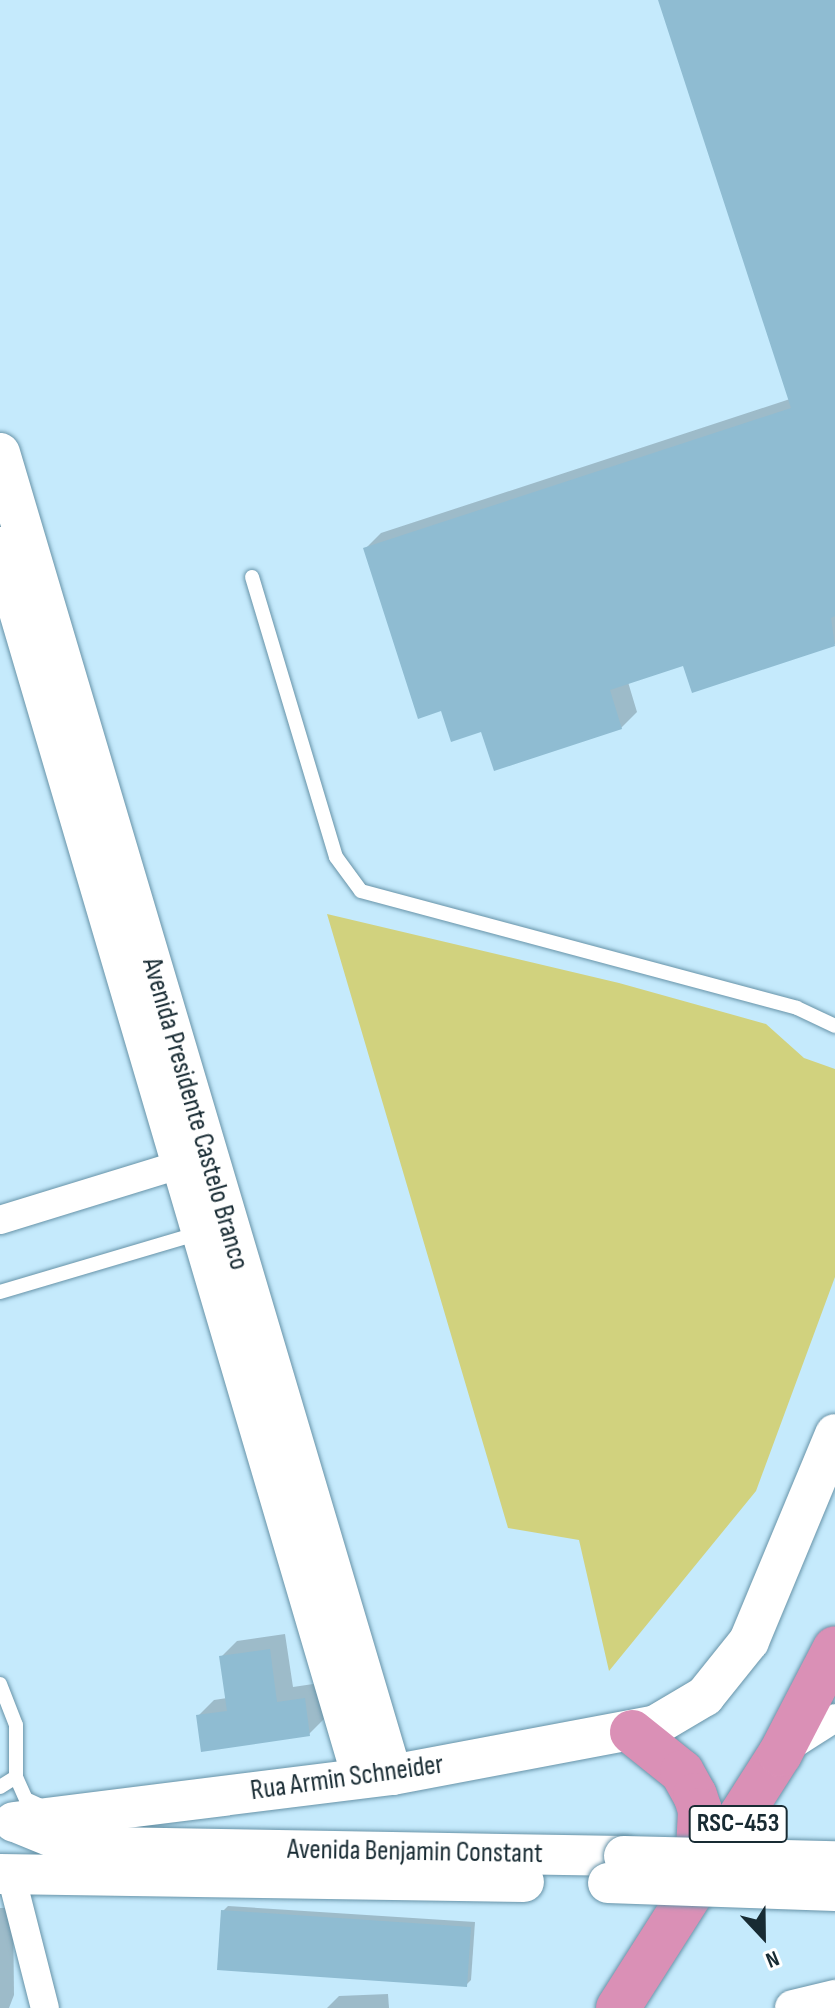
<!DOCTYPE html>
<style>
body{margin:0}
#map{position:relative;width:835px;height:2008px;overflow:hidden;background:#c5eafc;font-family:"Sofia Sans Condensed",sans-serif}
div>[style]{position:absolute}
[style*='--x']{left:calc(var(--x)*1px);top:calc(var(--y)*1px);width:calc(var(--w)*1px);rotate:calc(var(--a)*1deg)}
.green>*{inset:0;background:#d1d27e}
.shadow>*{inset:0;background:#0003}
.building>*{inset:0;background:#8fbcd2}
.roads{filter:drop-shadow(0 0 2px #6793a8) drop-shadow(0 0 2px #6793a8)}
.service>*{height:14px;margin:-7px;padding:0 7px;transform-origin:7px;border-radius:7px;background:#fff}
.minor>*{height:28px;margin:-14px;padding:0 14px;transform-origin:14px;border-radius:14px;background:#fff}
.tertiary>*{height:36px;margin:-18px;padding:0 18px;transform-origin:18px;border-radius:18px;background:#fff}
.secondary>*{height:40px;margin:-20px;padding:0 20px;transform-origin:20px;border-radius:20px;background:#fff}
.trunk>*{height:44px;margin:-22px;padding:0 22px;transform-origin:22px;border-radius:22px;background:#da90b6}
.bridges{filter:drop-shadow(0 0 2px #6793a8) drop-shadow(0 0 2px #6793a8)}
.secondary-bridge>*{height:40px;margin:-20px;padding:0 20px;transform-origin:20px;border-radius:20px;background:#fff}
span{translate:-50% -50%;white-space:nowrap;text-align:center;line-height:1.15;-webkit-text-stroke:6px #fff;paint-order:stroke}
.shield-label span{padding:2px 6px;background:#fff;border:2px solid;border-radius:6px;-webkit-text-stroke-width:0}
.shield-label{font-size:26px;color:#182b33;font-weight:700}
.street-label{font-size:28px;color:#182b33}
.north{position:absolute;left:723px;top:1896px;width:80px;height:80px;-webkit-text-stroke:6px #fff;paint-order:stroke;rotate:158deg;font-size:22px;font-weight:700;line-height:32px;text-align:center;color:#182b33}
.north::after{content:'';display:block;margin:auto;width:28px;height:36px;background:#182b33;clip-path:polygon(50% 0,100% 100%,50% 72%,0 100%)}
</style>
<div id="map">
<div class="green">
<div style="clip-path:polygon(327px 914px,619px 983px,766px 1024px,804px 1058px,835px 1069px,835px 1277px,756px 1491px,609px 1671px,579px 1540px,508px 1528px)"></div>
</div>
<div class="shadow">
<div style="clip-path:polygon(660px 0,835px 0,835px 644px,693px 690px,684px 664px,628px 682px,637px 712px,621px 728px,482px 729px,442px 709px,365px 549px,381px 533px,790px 399px)"></div>
<div style="clip-path:polygon(285px 1634px,293px 1687px,320px 1683px,325px 1718px,309px 1734px,198px 1716px,214px 1700px,227px 1698px,221px 1657px,237px 1641px)"></div>
<div style="clip-path:polygon(228px 1906px,475px 1922px,471px 1980px,466px 1985px,223px 1911px)"></div>
<div style="clip-path:polygon(0 1908px,13px 1908px,14px 1995px,9px 2008px,0 2008px)"></div>
<div style="clip-path:polygon(388px 1994px,389px 2008px,327px 2008px,339px 1996px)"></div>
</div>
<div class="building">
<div style="clip-path:polygon(658px 0,835px 0,835px 616px,831px 618px,835px 646px,692px 693px,683px 666px,610px 690px,622px 729px,494px 771px,481px 732px,451px 742px,441px 711px,418px 719px,363px 548px,791px 408px)"></div>
<div style="clip-path:polygon(270px 1649px,277px 1702px,305px 1698px,310px 1736px,201px 1752px,196px 1715px,227px 1711px,219px 1656px)"></div>
<div style="clip-path:polygon(221px 1910px,471px 1927px,467px 1987px,217px 1970px)"></div>
</div>
<div class="roads">
<div class="service">
<div style="--x:252;--y:577;--w:292;--a:73.3"></div>
<div style="--x:336;--y:857;--w:42;--a:53.7"></div>
<div style="--x:361;--y:891;--w:451;--a:15"></div>
<div style="--x:797;--y:1008;--w:42;--a:25.3"></div>
<div style="--x:0;--y:1292;--w:208;--a:-16.5"></div>
<div style="--x:0;--y:1684;--w:44;--a:68.7"></div>
<div style="--x:16;--y:1725;--w:52;--a:90"></div>
<div style="--x:16;--y:1777;--w:24;--a:66"></div>
<div style="--x:26;--y:1799;--w:21;--a:25"></div>
<div style="--x:0;--y:1787;--w:19;--a:-32"></div>
</div>
<div class="minor">
<div style="--x:0;--y:1220;--w:207;--a:-17.1"></div>
<div style="--x:785;--y:1750;--w:59;--a:-32.6"></div>
<div style="--x:11;--y:1875;--w:137;--a:75.7"></div>
</div>
<div class="tertiary">
<div style="--x:793;--y:2008;--w:43;--a:-13.4"></div>
</div>
<div class="secondary">
<div style="--x:0;--y:453;--w:1379;--a:73.48"></div>
<div style="--x:0;--y:547;--w:1282;--a:73.6"></div>
<div style="--x:14;--y:1822;--w:381;--a:-7.1"></div>
<div style="--x:392;--y:1775;--w:269;--a:-10.7"></div>
<div style="--x:656;--y:1725;--w:57;--a:-30.6"></div>
<div style="--x:705;--y:1696;--w:70;--a:-51.3"></div>
<div style="--x:749;--y:1641;--w:224;--a:-67.4"></div>
<div style="--x:20;--y:1824;--w:45;--a:22"></div>
<div style="--x:62;--y:1841;--w:46;--a:7.4"></div>
<div style="--x:108;--y:1847;--w:516;--a:1"></div>
<div style="--x:0;--y:1874;--w:524;--a:0.87"></div>
</div>
<div class="trunk">
<div style="--x:632;--y:1732;--w:64;--a:38.7"></div>
<div style="--x:682;--y:1772;--w:26;--a:61"></div>
<div style="--x:695;--y:1795;--w:16;--a:72"></div>
<div style="--x:700;--y:1810;--w:79;--a:92.9"></div>
<div style="--x:618;--y:2008;--w:301;--a:-57.5"></div>
<div style="--x:780;--y:1754;--w:119;--a:-62.6"></div>
</div>
</div>
<div class="bridges">
<div class="secondary-bridge">
<div style="--x:624;--y:1856;--w:211;--a:1.4"></div>
<div style="--x:608;--y:1883;--w:227;--a:2"></div>
</div>
</div>
<div class="shield-label">
<span style="left:738px;top:1824px">RSC-453</span>
</div>
<div class="street-label">
<span style="left:195px;top:1114px;rotate:74deg">Avenida Presidente Castelo Branco</span>
<span style="left:347px;top:1778px;rotate:-8deg">Rua Armin Schneider</span>
<span style="left:415px;top:1852px;rotate:1deg">Avenida Benjamin Constant</span>
</div>
<div class="north">N</div>
</div>
